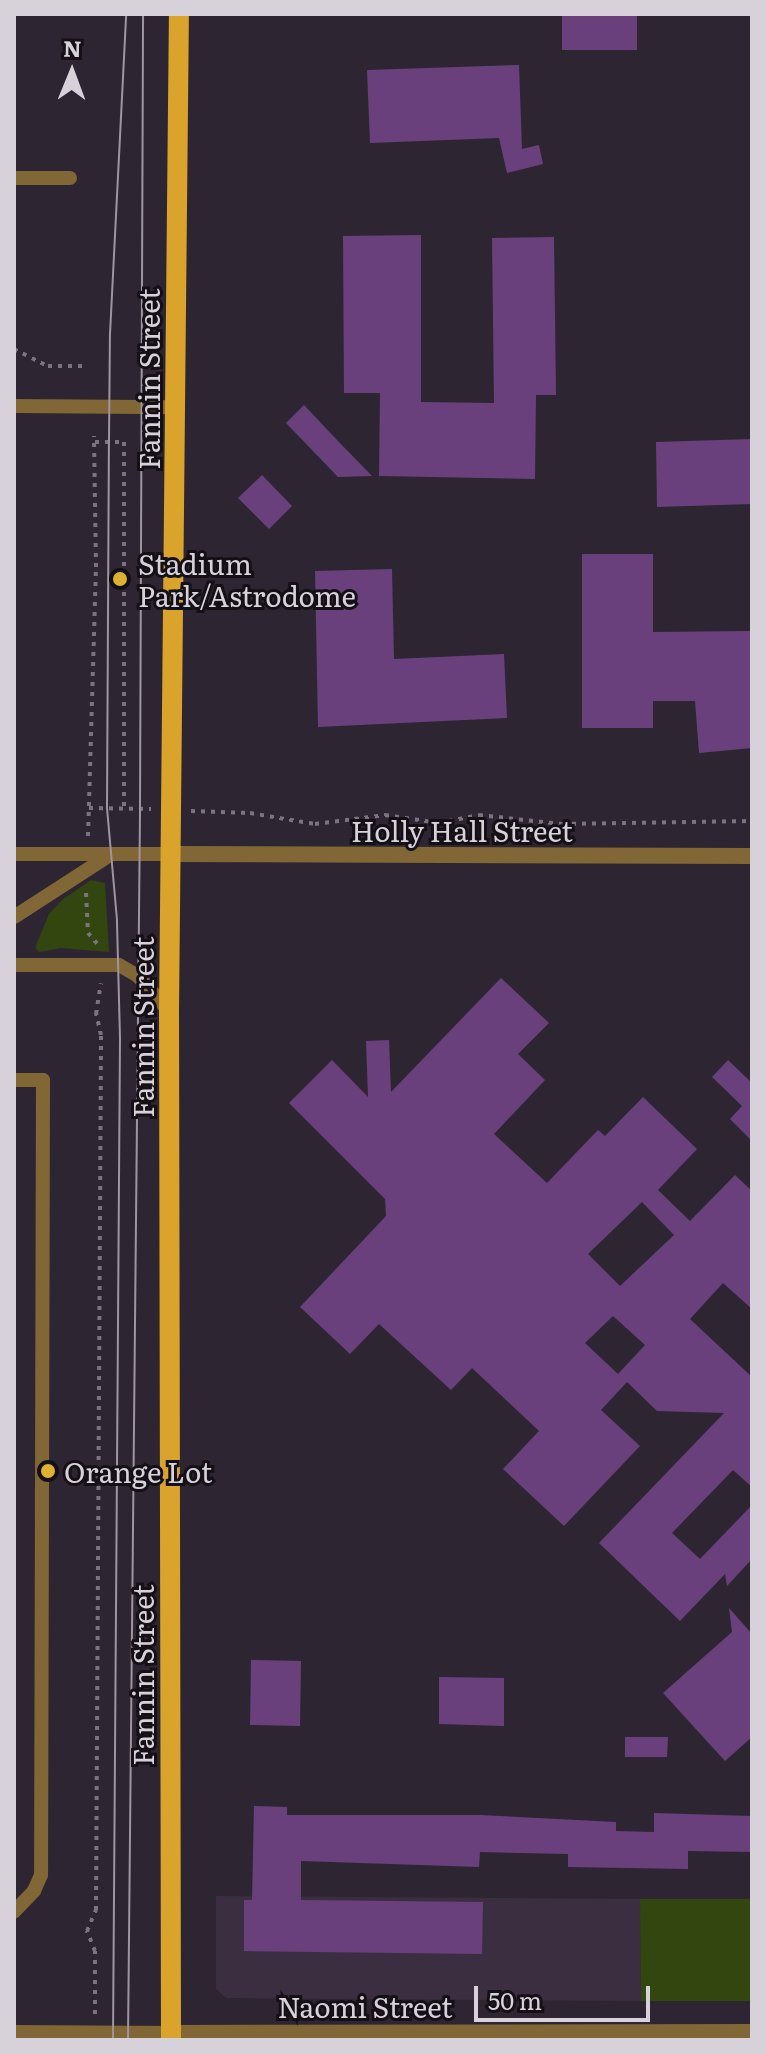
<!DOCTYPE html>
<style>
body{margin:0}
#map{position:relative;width:766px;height:2054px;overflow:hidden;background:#2e2533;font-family:Literata,serif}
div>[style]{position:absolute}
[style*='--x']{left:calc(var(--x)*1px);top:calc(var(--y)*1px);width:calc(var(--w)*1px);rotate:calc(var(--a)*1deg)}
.built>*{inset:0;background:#3b2e41}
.green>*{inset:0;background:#344610}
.building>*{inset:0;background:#69407c}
.path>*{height:4px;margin-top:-2px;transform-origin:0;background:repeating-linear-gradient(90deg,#7b737f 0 4px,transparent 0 10px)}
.service>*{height:14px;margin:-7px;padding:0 7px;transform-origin:7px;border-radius:7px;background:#806735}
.tertiary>*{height:16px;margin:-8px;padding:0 8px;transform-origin:8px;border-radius:8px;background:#806735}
.primary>*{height:20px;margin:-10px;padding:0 10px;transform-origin:10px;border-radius:10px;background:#d9a32c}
.tram>*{height:2px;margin:-1px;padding:0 1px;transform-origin:1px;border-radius:1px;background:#9d96a0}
.dots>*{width:22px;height:22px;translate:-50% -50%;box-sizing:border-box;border:4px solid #141016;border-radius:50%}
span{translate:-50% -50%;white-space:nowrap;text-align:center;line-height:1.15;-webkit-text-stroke:6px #141016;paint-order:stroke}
.street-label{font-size:28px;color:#d7d1da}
.poi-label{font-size:28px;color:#d7d1da}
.left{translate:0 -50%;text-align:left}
.frame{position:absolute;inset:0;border:16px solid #d7d1da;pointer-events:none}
.north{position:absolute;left:32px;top:32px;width:80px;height:80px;-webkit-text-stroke:6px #141016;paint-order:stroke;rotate:1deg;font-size:22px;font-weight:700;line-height:32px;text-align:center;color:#d7d1da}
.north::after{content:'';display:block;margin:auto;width:28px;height:36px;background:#d7d1da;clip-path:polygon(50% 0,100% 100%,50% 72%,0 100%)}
.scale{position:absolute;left:474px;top:1986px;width:176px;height:36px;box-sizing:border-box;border:4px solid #d7d1da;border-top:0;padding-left:10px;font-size:24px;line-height:28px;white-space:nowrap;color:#d7d1da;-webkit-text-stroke:6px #141016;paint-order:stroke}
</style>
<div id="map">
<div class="built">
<div style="clip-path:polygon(216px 1896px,640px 1899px,641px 2001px,226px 1998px,216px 1989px)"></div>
</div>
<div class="green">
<div style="clip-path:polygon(91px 880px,105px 883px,109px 952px,61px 948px,39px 952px,35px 948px,49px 914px,62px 900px)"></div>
<div style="clip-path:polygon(640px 1899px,752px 1899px,752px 2001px,641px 2001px)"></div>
</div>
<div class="building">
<div style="clip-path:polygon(562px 14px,637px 14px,637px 50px,562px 50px)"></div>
<div style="clip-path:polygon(519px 65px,522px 149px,539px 145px,543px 164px,507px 173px,499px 138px,370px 143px,367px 70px)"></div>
<div style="clip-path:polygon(421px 235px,421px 402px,494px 403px,492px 238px,554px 237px,556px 395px,536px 395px,535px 479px,379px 476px,380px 393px,344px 393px,343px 236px)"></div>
<div style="clip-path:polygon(304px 405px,337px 440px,372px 476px,338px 477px,286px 423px)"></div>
<div style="clip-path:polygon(752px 439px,752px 504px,657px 507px,656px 442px)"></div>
<div style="clip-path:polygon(262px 475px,292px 506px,269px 529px,238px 498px)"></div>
<div style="clip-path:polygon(582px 554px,653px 554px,653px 632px,752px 631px,752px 748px,699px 753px,695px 701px,653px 701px,653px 728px,582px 728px)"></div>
<div style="clip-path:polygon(392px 569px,394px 659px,504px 654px,507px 718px,318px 727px,315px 571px)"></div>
<div style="clip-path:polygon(evenodd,501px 978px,549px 1023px,518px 1054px,545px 1080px,494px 1134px,547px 1183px,598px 1130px,605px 1136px,643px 1097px,697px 1149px,658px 1190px,690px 1221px,735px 1175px,752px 1191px,752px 1309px,723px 1283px,690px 1319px,752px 1377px,752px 1487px,733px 1470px,672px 1533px,700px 1559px,752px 1505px,752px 1559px,727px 1586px,725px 1574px,680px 1621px,599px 1543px,724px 1413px,657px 1411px,627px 1382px,601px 1410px,640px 1446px,564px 1526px,503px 1469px,539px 1431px,472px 1368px,451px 1390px,379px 1324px,350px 1354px,300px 1307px,386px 1216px,385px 1199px,289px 1103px,332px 1060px,368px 1097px,366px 1041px,389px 1040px,391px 1092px,501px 978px,642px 1202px,674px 1235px,620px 1286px,588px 1254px,642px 1202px,501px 978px,613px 1316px,645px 1345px,618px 1374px,585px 1343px,613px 1316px)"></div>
<div style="clip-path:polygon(728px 1060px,752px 1083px,752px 1141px,730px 1119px,742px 1106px,712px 1077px)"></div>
<div style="clip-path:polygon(729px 1608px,752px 1634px,752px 1737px,725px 1761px,663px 1693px,732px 1632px)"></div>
<div style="clip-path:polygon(251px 1660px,301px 1661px,300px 1726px,250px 1725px)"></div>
<div style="clip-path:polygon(439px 1677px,504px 1678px,504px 1726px,439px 1724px)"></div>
<div style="clip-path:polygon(625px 1737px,668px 1737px,667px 1757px,625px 1757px)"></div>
<div style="clip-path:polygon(254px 1806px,287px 1807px,287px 1815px,480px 1815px,616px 1822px,616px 1831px,654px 1832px,654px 1813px,752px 1816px,752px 1852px,688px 1851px,688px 1869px,568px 1867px,568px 1854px,480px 1852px,479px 1867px,301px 1861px,301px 1900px,483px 1902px,482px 1954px,244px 1951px,244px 1900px,252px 1900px)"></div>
</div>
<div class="path">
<div style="--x:14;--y:349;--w:38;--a:27"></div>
<div style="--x:48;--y:366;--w:40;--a:0"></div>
<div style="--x:95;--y:442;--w:29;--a:0"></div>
<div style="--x:124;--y:442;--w:366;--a:90"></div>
<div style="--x:89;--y:808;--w:62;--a:0.9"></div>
<div style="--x:191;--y:811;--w:59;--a:1.9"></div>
<div style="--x:250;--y:813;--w:66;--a:9.6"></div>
<div style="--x:315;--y:824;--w:71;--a:-7.3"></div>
<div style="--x:385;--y:815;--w:55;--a:8.4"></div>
<div style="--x:439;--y:823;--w:41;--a:-11.3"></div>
<div style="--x:479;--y:815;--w:83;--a:6.2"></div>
<div style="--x:562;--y:824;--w:190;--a:-0.9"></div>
<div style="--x:88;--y:836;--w:269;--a:-88.3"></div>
<div style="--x:96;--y:567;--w:131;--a:-90.9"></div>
<div style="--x:86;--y:893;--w:40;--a:87.1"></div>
<div style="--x:88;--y:933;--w:18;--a:49"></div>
<div style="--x:95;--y:2014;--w:63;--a:-90"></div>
<div style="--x:95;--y:1951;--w:22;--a:-112"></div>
<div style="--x:87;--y:1931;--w:23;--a:-67"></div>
<div style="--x:96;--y:1910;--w:875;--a:-89.67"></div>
<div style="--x:101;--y:1035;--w:22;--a:-103"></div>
<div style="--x:96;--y:1014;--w:31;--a:-81"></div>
</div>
<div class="service">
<div style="--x:14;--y:178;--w:56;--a:0"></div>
<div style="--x:14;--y:406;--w:162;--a:0.4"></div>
<div style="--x:14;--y:854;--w:158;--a:0"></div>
<div style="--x:14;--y:917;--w:114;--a:-32.9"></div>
<div style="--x:14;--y:965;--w:105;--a:0"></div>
<div style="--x:119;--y:965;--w:22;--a:30"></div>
<div style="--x:138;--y:976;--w:47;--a:48.5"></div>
<div style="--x:14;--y:1080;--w:29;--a:0"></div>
<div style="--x:43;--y:1080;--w:795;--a:90.14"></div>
<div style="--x:41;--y:1875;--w:17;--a:114"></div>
<div style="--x:34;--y:1891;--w:29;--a:134"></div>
<div style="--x:14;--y:2032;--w:157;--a:0.4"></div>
</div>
<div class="tertiary">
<div style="--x:172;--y:854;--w:580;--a:0.2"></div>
<div style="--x:171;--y:2033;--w:581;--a:-0.1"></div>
</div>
<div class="primary">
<div style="--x:171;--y:2040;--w:1029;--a:-90.11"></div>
<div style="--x:169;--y:1011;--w:997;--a:-89.43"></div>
</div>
<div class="tram">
<div style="--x:113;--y:2040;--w:1002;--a:-89.6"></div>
<div style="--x:120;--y:1038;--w:118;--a:-91.5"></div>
<div style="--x:117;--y:920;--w:113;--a:-95.1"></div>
<div style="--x:107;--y:807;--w:366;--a:-89.7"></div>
<div style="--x:109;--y:441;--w:107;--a:-89.5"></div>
<div style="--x:110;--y:334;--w:320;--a:-87.1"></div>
<div style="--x:128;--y:2040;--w:1231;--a:-89.44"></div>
<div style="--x:140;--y:809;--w:795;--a:-89.78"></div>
</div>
<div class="dots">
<div style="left:120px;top:579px;background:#deb133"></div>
<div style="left:48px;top:1471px;background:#deb133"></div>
</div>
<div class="street-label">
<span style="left:148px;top:379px;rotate:-90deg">Fannin Street</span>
<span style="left:462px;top:830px">Holly Hall Street</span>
<span style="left:142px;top:1027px;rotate:-90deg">Fannin Street</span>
<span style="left:142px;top:1675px;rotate:-90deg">Fannin Street</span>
<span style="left:365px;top:2006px">Naomi Street</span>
</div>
<div class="poi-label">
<span class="left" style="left:138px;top:579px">Stadium<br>Park/Astrodome</span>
<span class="left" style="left:64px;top:1471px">Orange Lot</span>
</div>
<div class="frame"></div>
<div class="north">N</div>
<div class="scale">50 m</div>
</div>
